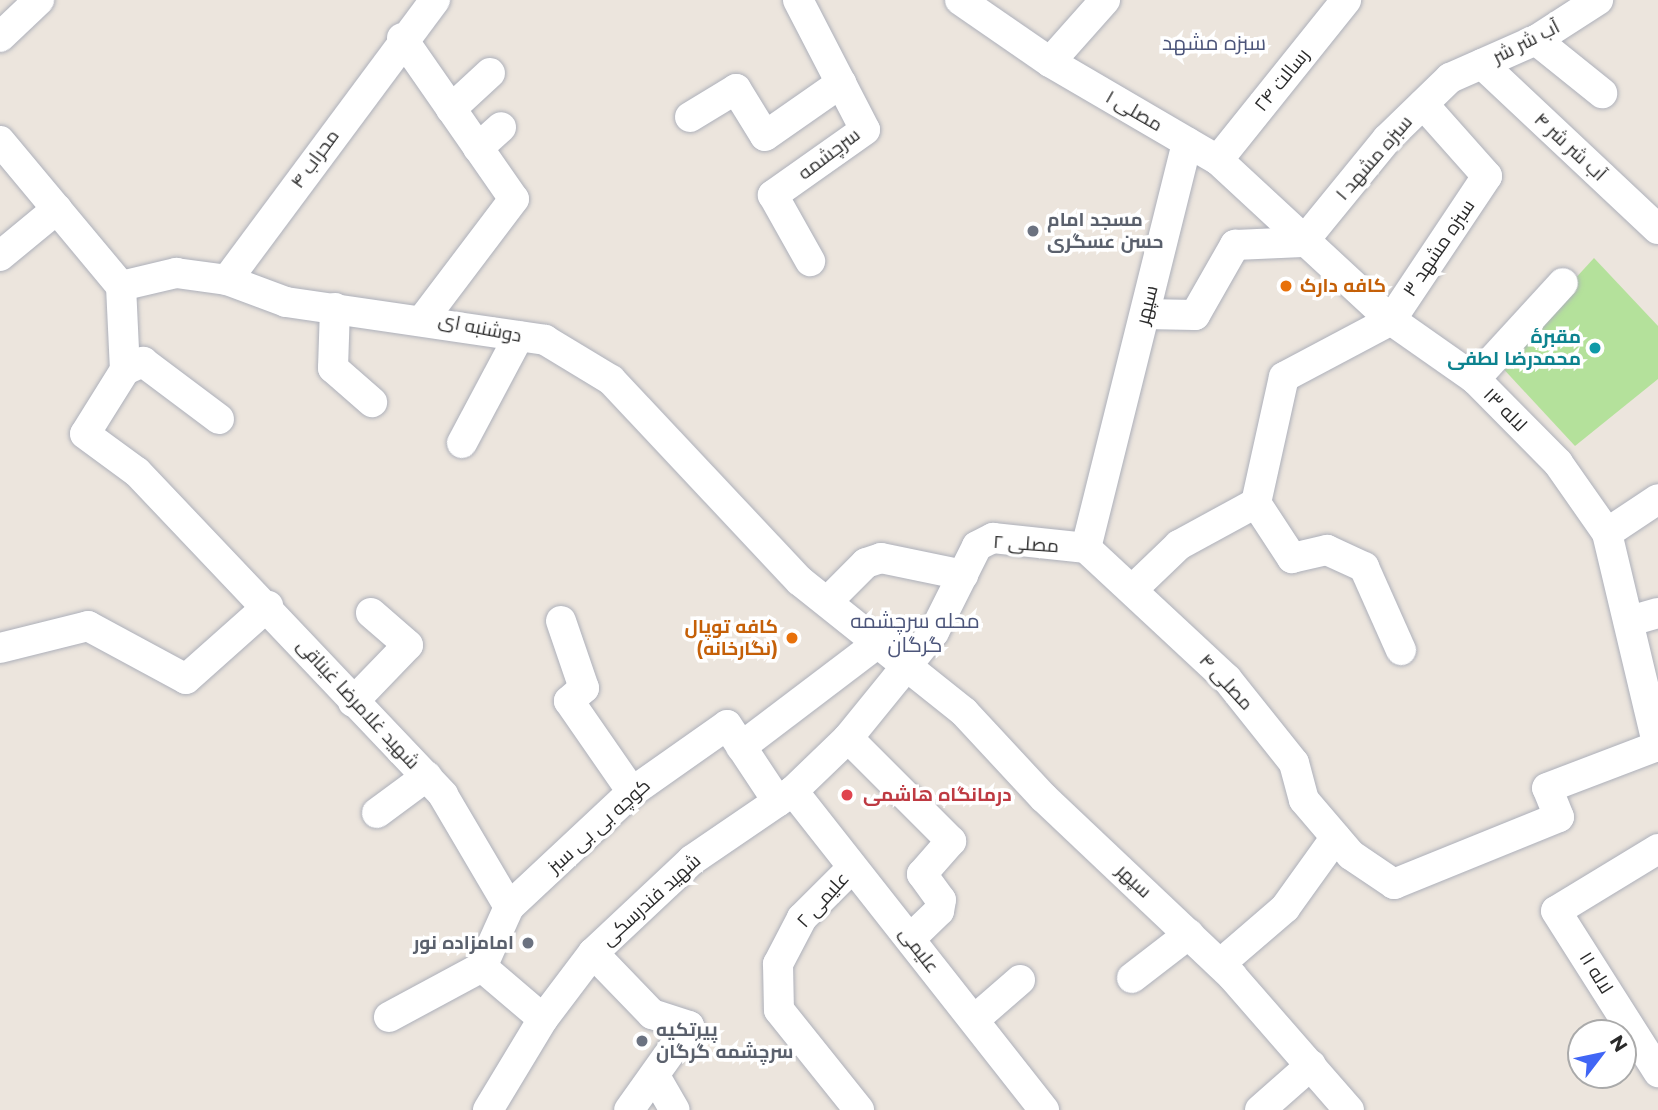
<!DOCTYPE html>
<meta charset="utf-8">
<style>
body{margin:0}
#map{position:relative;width:1658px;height:1110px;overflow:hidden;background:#ece5dd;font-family:Montserrat,Cairo,sans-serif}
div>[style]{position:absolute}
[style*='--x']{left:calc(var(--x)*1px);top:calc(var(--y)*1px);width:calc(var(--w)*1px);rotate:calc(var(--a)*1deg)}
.green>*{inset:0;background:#b4e19b}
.roads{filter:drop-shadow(0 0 2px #adb0ba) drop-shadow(0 0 2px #adb0ba)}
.street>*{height:30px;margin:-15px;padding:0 15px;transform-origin:15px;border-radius:15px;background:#fff}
.dots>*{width:19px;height:19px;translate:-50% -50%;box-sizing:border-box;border:4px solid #fff;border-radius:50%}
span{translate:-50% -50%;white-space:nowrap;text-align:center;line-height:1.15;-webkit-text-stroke:7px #fff;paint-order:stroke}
.street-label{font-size:19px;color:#2a2a2a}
.worship-label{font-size:19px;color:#5b616d;font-weight:700}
.left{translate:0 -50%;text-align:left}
.right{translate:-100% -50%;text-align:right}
.food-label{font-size:19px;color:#c56008;font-weight:700}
.culture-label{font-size:19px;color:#0d838f;font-weight:700}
.health-label{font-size:19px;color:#be3a42;font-weight:700}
.neighbourhood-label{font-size:21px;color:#4c557a}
.north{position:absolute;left:1567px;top:1019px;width:70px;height:70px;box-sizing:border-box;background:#fff;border:2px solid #aaa;border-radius:50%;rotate:58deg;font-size:19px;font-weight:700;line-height:28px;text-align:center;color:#2a2a2a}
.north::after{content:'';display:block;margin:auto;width:24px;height:32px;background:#4166f5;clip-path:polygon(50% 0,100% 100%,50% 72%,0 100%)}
</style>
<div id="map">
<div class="green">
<div style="clip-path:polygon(1594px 258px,1658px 326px,1658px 379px,1575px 446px,1498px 363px)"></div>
</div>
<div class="roads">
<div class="street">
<div style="--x:798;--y:0;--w:146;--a:62.7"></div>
<div style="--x:865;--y:130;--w:113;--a:144.8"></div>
<div style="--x:773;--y:195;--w:76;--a:60.7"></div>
<div style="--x:960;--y:0;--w:109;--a:34.6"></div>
<div style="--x:1050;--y:62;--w:194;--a:30.3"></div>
<div style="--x:1218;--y:160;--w:236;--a:42.8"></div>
<div style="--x:1391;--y:320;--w:103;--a:35.1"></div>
<div style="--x:1475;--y:379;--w:118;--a:45.3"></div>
<div style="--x:1558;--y:463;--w:85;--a:55"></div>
<div style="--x:1607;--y:533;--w:220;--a:76.6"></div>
<div style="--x:0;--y:37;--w:54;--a:-43.5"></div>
<div style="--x:402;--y:38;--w:196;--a:55.2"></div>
<div style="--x:514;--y:199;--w:149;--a:127.1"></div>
<div style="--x:1536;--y:40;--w:85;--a:38.8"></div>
<div style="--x:1050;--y:62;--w:83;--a:-48.4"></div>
<div style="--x:1482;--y:64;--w:241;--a:43.2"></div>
<div style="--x:451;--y:109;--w:53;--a:-42.7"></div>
<div style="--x:690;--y:117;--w:54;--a:-31.3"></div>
<div style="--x:736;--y:89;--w:55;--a:58.3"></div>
<div style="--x:765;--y:136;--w:93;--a:-34.9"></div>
<div style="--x:0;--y:141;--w:189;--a:50.2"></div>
<div style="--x:121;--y:286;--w:57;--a:-13.3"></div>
<div style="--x:176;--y:273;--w:51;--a:7.8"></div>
<div style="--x:227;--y:280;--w:63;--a:20.4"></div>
<div style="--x:286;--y:302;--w:262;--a:8.3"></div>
<div style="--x:545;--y:340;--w:77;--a:31.2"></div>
<div style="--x:611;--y:380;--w:276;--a:46.8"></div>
<div style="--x:800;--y:581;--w:210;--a:38.6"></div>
<div style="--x:964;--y:712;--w:117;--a:47.1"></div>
<div style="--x:1044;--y:798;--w:259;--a:43.4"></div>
<div style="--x:1232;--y:976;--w:178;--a:48.9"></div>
<div style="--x:478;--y:148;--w:31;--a:-42"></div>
<div style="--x:1218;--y:160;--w:205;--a:-51.3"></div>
<div style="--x:0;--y:256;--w:74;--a:-39.5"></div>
<div style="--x:227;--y:280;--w:349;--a:-53.4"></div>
<div style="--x:121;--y:286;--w:84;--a:87.3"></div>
<div style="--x:125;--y:370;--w:75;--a:122"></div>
<div style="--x:85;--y:434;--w:64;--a:36.2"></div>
<div style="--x:137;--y:472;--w:445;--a:46.5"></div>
<div style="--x:443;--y:795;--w:130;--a:59.5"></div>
<div style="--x:509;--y:907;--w:66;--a:114.2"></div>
<div style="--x:335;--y:308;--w:60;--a:91.9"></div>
<div style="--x:333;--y:368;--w:52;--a:41.1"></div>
<div style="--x:1145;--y:314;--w:50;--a:1.1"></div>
<div style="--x:1195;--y:315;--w:81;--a:-60.3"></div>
<div style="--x:1235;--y:245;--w:68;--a:-2.5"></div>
<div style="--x:1303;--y:242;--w:133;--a:-50.8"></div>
<div style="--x:1387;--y:139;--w:88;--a:-44.1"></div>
<div style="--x:1450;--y:78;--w:94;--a:-23.8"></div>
<div style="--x:1536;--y:40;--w:74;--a:-32.8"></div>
<div style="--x:125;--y:370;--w:20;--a:-24"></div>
<div style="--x:143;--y:362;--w:95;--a:36.9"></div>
<div style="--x:1475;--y:379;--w:130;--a:-47.5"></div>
<div style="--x:462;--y:443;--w:121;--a:-62"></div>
<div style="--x:1256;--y:503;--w:129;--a:-77.5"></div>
<div style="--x:1284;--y:377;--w:121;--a:-28"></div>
<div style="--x:1391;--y:320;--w:173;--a:-56.3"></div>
<div style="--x:1487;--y:176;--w:96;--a:-131.6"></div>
<div style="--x:1256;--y:503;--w:66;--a:56.8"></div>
<div style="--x:1292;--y:558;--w:36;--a:-13"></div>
<div style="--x:1327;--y:550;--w:41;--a:24.7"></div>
<div style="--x:1364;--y:567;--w:91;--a:66"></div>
<div style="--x:1607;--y:533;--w:61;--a:-33.7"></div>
<div style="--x:1086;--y:548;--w:192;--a:42.9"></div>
<div style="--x:1227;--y:679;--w:107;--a:51.4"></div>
<div style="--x:1294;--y:763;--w:38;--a:75"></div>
<div style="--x:1304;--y:800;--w:72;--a:49.5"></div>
<div style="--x:1351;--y:855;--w:52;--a:34"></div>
<div style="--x:1394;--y:884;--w:178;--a:-22.1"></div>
<div style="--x:1559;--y:817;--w:31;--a:-112"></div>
<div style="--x:1547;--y:788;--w:118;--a:-20.9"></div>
<div style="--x:1086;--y:548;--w:418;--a:-76"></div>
<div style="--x:1132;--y:590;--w:65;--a:-43.8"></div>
<div style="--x:1179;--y:545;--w:88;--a:-28.6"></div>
<div style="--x:829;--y:600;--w:52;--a:-45"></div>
<div style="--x:866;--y:563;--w:16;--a:-18"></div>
<div style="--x:881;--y:558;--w:84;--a:11.7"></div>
<div style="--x:561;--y:621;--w:71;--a:71.1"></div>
<div style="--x:584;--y:688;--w:20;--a:139"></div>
<div style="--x:569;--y:701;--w:111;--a:55.3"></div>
<div style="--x:1630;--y:621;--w:29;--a:-16"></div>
<div style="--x:0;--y:648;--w:91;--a:-14"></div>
<div style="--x:88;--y:626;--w:111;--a:28.4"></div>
<div style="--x:186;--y:679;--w:110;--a:-41.7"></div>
<div style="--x:353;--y:702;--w:79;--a:-46"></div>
<div style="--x:408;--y:645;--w:49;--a:-139.1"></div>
<div style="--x:848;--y:738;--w:146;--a:45"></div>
<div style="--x:951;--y:841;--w:44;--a:131.3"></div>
<div style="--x:922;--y:874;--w:32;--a:54"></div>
<div style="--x:941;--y:900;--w:11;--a:100"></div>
<div style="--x:939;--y:911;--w:39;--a:136"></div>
<div style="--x:741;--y:747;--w:177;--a:-37.2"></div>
<div style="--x:793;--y:791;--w:406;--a:51.8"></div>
<div style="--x:377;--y:813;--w:62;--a:-36.5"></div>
<div style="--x:1658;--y:849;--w:119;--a:148.7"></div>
<div style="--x:1556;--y:911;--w:191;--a:57.6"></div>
<div style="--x:852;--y:868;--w:71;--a:135"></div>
<div style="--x:802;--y:918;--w:52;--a:117.6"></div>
<div style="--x:778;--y:964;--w:46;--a:88.8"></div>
<div style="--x:779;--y:1010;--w:128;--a:51.3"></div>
<div style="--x:509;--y:907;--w:168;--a:-43.1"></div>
<div style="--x:632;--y:792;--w:116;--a:-35.2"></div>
<div style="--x:727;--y:725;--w:92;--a:56.5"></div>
<div style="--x:593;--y:953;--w:85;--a:46"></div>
<div style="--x:652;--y:1014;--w:39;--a:18"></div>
<div style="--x:689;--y:1026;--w:103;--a:125.5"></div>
<div style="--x:1220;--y:964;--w:86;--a:-40.7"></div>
<div style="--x:1285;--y:908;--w:87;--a:-54.3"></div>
<div style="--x:482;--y:967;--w:80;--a:40.4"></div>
<div style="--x:1132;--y:978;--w:72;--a:-37.7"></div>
<div style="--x:389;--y:1017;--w:106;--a:-28.3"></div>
<div style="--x:974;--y:1020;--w:61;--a:-41"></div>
<div style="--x:655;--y:1076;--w:39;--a:60"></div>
<div style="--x:488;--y:1110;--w:106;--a:-58.9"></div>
<div style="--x:543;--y:1019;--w:83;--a:-52.9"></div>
<div style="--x:593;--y:953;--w:136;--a:-43.2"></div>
<div style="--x:692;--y:860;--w:122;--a:-34.3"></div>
<div style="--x:793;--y:791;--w:76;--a:-43.9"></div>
<div style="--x:848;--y:738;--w:136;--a:-50.9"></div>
<div style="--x:934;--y:632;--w:96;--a:-63.4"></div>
<div style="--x:977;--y:546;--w:18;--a:-27"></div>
<div style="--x:993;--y:538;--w:94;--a:6.1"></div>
<div style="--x:1260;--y:1110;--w:68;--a:-41.4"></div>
</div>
</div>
<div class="dots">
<div style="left:1033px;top:231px;background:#6b7280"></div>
<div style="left:1286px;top:286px;background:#e8710a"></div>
<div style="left:1595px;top:348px;background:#0f9aa8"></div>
<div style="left:792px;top:638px;background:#e8710a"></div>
<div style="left:847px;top:795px;background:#e0444e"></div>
<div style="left:528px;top:943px;background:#6b7280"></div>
<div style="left:642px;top:1041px;background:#6b7280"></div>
</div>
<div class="street-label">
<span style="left:1526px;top:42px;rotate:-27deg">آب شر شر</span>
<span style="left:1282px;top:80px;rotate:-51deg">۲۴ رسالت</span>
<span style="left:1134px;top:111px;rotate:30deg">۱ مصلی</span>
<span style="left:1570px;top:147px;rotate:43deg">۴ آب شر شر</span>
<span style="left:829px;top:154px;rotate:-37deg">سرچشمه</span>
<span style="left:1374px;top:158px;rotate:-49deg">۱ سبزه مشهد</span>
<span style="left:315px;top:159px;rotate:-54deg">۴ محراب</span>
<span style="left:1439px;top:248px;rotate:-56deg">۳ سبزه مشهد</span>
<span style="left:1147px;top:305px;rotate:-76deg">سپهر</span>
<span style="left:480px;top:328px;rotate:11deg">دوشنبه ای</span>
<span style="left:1505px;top:410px;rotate:45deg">لاله ۱۳</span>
<span style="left:1026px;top:544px;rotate:4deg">۲ مصلی</span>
<span style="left:1226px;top:682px;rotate:47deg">۴ مصلی</span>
<span style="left:358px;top:704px;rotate:47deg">شهید غلامرضا غیناقی</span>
<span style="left:599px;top:826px;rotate:-42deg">کوچه بی بی سبز</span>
<span style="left:1134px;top:881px;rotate:43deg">سپهر</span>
<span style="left:651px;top:900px;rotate:-42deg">شهید فندرسکی</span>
<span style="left:823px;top:900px;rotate:-48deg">۲ علیمی</span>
<span style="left:919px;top:950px;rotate:52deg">علیمی</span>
<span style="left:1596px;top:973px;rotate:58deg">۱۱ لاله</span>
</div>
<div class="worship-label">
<span class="left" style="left:1047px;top:231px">مسجد امام<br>حسن عسگری</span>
<span class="right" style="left:514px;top:943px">امامزاده نور</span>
<span class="left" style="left:656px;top:1041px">پیرتکیه<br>سرچشمه گرگان</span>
</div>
<div class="food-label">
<span class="left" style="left:1300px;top:286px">کافه دارک</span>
<span class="right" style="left:778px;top:638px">کافه توپال<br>(نگارخانه)</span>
</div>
<div class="culture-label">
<span class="right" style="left:1581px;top:348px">مقبرهٔ<br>محمدرضا لطفی</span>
</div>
<div class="health-label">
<span class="left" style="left:863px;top:795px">درمانگاه هاشمی</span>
</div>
<div class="neighbourhood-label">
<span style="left:1214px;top:43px">سبزه مشهد</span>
<span style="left:915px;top:633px">محله سرچشمه<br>گرگان</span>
</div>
<div class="north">N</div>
</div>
